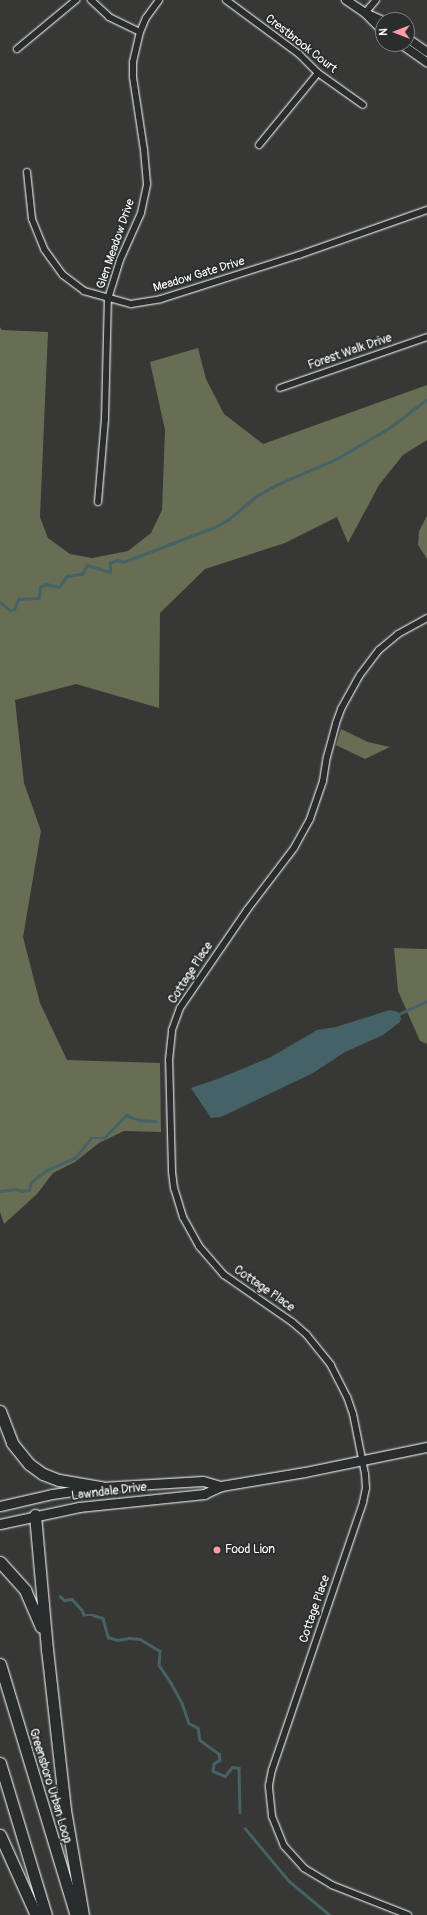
<!DOCTYPE html>
<style>
body{margin:0}
#map{position:relative;width:427px;height:1915px;overflow:hidden;background:#373735;font-family:Pangolin,sans-serif}
div>[style]{position:absolute}
[style*='--x']{left:calc(var(--x)*1px);top:calc(var(--y)*1px);width:calc(var(--w)*1px);rotate:calc(var(--a)*1deg)}
.green>*{inset:0;background:#676e53}
.water>*{inset:0;background:#456367}
.stream>*{height:2.5px;margin:-1.25px;padding:0 1.25px;transform-origin:1.25px;border-radius:1.25px;background:#456367}
.roads{filter:drop-shadow(0 0 1px #fff) drop-shadow(0 0 1px #fff)}
.minor>*{height:6px;margin:-3px;padding:0 3px;transform-origin:3px;border-radius:3px;background:#2a2d2e}
.tertiary>*{height:8px;margin:-4px;padding:0 4px;transform-origin:4px;border-radius:4px;background:#2a2d2e}
.secondary>*{height:9px;margin:-4.5px;padding:0 4.5px;transform-origin:4.5px;border-radius:4.5px;background:#2a2d2e}
.motorway>*{height:11px;margin:-5.5px;padding:0 5.5px;transform-origin:5.5px;border-radius:5.5px;background:#2a2d2e}
.dots>*{width:11px;height:11px;translate:-50% -50%;box-sizing:border-box;border:2px solid #2a2d2e;border-radius:50%}
span{translate:-50% -50%;white-space:nowrap;text-align:center;line-height:1.15;-webkit-text-stroke:3.5px #2a2d2e;paint-order:stroke}
.street-label{font-size:12px;color:#fff}
.poi-label{font-size:12px;color:#fff}
.left{translate:0 -50%;text-align:left}
.north{position:absolute;left:375px;top:12px;width:40px;height:40px;box-sizing:border-box;background:#2a2d2e;border:1px solid #7f8182;border-radius:50%;rotate:270deg;font-size:11px;font-weight:700;line-height:16px;text-align:center;color:#fff}
.north::after{content:'';display:block;margin:auto;width:14px;height:18px;background:#ff9aa2;clip-path:polygon(50% 0,100% 100%,50% 72%,0 100%)}
</style>
<div id="map">
<div class="green">
<div style="clip-path:polygon(0 327px,2px 330px,48px 332px,40px 517px,48px 538px,70px 554px,92px 558px,128px 551px,151px 533px,162px 510px,165px 430px,150px 362px,198px 348px,206px 379px,224px 414px,263px 444px,427px 385px,427px 440px,403px 455px,379px 485px,348px 543px,337px 517px,285px 543px,205px 569px,160px 613px,159px 708px,76px 684px,15px 700px,24px 783px,41px 831px,23px 937px,40px 1003px,67px 1060px,160px 1063px,161px 1132px,124px 1131px,99px 1143px,75px 1162px,53px 1173px,37px 1194px,4px 1224px,0 1212px)"></div>
<div style="clip-path:polygon(427px 516px,427px 559px,418px 545px,419px 531px)"></div>
<div style="clip-path:polygon(341px 729px,368px 742px,390px 747px,365px 759px,336px 745px)"></div>
<div style="clip-path:polygon(394px 948px,427px 949px,427px 1044px,420px 1041px,398px 991px)"></div>
</div>
<div class="water">
<div style="clip-path:polygon(390px 1010px,398px 1012px,401px 1018px,400px 1022px,383px 1035px,345px 1052px,313px 1073px,221px 1117px,211px 1118px,191px 1088px,220px 1078px,271px 1057px,317px 1030px,336px 1027px)"></div>
</div>
<div class="stream">
<div style="--x:0;--y:602;--w:13;--a:39"></div>
<div style="--x:10;--y:610;--w:4;--a:0"></div>
<div style="--x:14;--y:610;--w:12;--a:-70"></div>
<div style="--x:18;--y:599;--w:21;--a:-3"></div>
<div style="--x:39;--y:598;--w:11;--a:-85"></div>
<div style="--x:40;--y:587;--w:7;--a:-27"></div>
<div style="--x:46;--y:584;--w:13;--a:13"></div>
<div style="--x:59;--y:587;--w:14;--a:-54"></div>
<div style="--x:67;--y:576;--w:15;--a:-8"></div>
<div style="--x:82;--y:574;--w:10;--a:-61"></div>
<div style="--x:87;--y:565;--w:24;--a:17"></div>
<div style="--x:110;--y:572;--w:9;--a:-90"></div>
<div style="--x:110;--y:563;--w:8;--a:-23"></div>
<div style="--x:117;--y:560;--w:6;--a:18"></div>
<div style="--x:123;--y:562;--w:98;--a:-20.8"></div>
<div style="--x:215;--y:527;--w:16;--a:-30"></div>
<div style="--x:229;--y:519;--w:34;--a:-40"></div>
<div style="--x:255;--y:497;--w:22;--a:-30"></div>
<div style="--x:274;--y:486;--w:68;--a:-23.5"></div>
<div style="--x:336;--y:459;--w:61;--a:-30.3"></div>
<div style="--x:389;--y:428;--w:48;--a:-37.3"></div>
<div style="--x:397;--y:1015;--w:33;--a:-25"></div>
<div style="--x:0;--y:1191;--w:16;--a:-7"></div>
<div style="--x:16;--y:1189;--w:6;--a:18"></div>
<div style="--x:22;--y:1191;--w:7;--a:-8"></div>
<div style="--x:29;--y:1190;--w:8;--a:-76"></div>
<div style="--x:31;--y:1182;--w:18;--a:-38"></div>
<div style="--x:45;--y:1171;--w:34;--a:-24"></div>
<div style="--x:76;--y:1157;--w:24;--a:-52"></div>
<div style="--x:91;--y:1138;--w:13;--a:0"></div>
<div style="--x:104;--y:1138;--w:32;--a:-46"></div>
<div style="--x:126;--y:1115;--w:14;--a:21"></div>
<div style="--x:139;--y:1120;--w:16;--a:4"></div>
<div style="--x:60;--y:1596;--w:6;--a:45"></div>
<div style="--x:64;--y:1600;--w:8;--a:-7"></div>
<div style="--x:72;--y:1599;--w:15;--a:48"></div>
<div style="--x:82;--y:1610;--w:5;--a:68"></div>
<div style="--x:84;--y:1615;--w:9;--a:0"></div>
<div style="--x:93;--y:1615;--w:10;--a:17"></div>
<div style="--x:103;--y:1618;--w:20;--a:75"></div>
<div style="--x:108;--y:1637;--w:10;--a:17"></div>
<div style="--x:118;--y:1640;--w:11;--a:-10"></div>
<div style="--x:129;--y:1638;--w:11;--a:5"></div>
<div style="--x:140;--y:1639;--w:23;--a:31"></div>
<div style="--x:160;--y:1651;--w:14;--a:94"></div>
<div style="--x:159;--y:1665;--w:22;--a:56"></div>
<div style="--x:171;--y:1683;--w:23;--a:61"></div>
<div style="--x:182;--y:1703;--w:21;--a:71"></div>
<div style="--x:189;--y:1723;--w:10;--a:29"></div>
<div style="--x:198;--y:1728;--w:12;--a:81"></div>
<div style="--x:200;--y:1740;--w:24;--a:36"></div>
<div style="--x:219;--y:1754;--w:6;--a:81"></div>
<div style="--x:220;--y:1760;--w:7;--a:146"></div>
<div style="--x:214;--y:1764;--w:7;--a:98"></div>
<div style="--x:213;--y:1771;--w:13;--a:23"></div>
<div style="--x:225;--y:1776;--w:11;--a:-52"></div>
<div style="--x:232;--y:1767;--w:7;--a:8"></div>
<div style="--x:239;--y:1768;--w:44;--a:88.7"></div>
<div style="--x:245;--y:1828;--w:69;--a:50.3"></div>
<div style="--x:289;--y:1881;--w:53;--a:39.7"></div>
</div>
<div class="roads">
<div class="minor">
<div style="--x:91;--y:0;--w:25;--a:43"></div>
<div style="--x:109;--y:17;--w:34;--a:26"></div>
<div style="--x:226;--y:0;--w:91;--a:36.5"></div>
<div style="--x:299;--y:54;--w:27;--a:45"></div>
<div style="--x:318;--y:73;--w:55;--a:35.4"></div>
<div style="--x:365;--y:13;--w:17;--a:-50"></div>
<div style="--x:17;--y:49;--w:77;--a:-39.7"></div>
<div style="--x:259;--y:145;--w:93;--a:-50.7"></div>
<div style="--x:27;--y:172;--w:47;--a:83.9"></div>
<div style="--x:32;--y:219;--w:32;--a:68"></div>
<div style="--x:44;--y:249;--w:32;--a:54"></div>
<div style="--x:63;--y:275;--w:26;--a:37"></div>
<div style="--x:84;--y:291;--w:49;--a:15.5"></div>
<div style="--x:131;--y:304;--w:30;--a:-9"></div>
<div style="--x:161;--y:299;--w:145;--a:-17.7"></div>
<div style="--x:299;--y:255;--w:136;--a:-19.4"></div>
<div style="--x:280;--y:388;--w:156;--a:-19.1"></div>
<div style="--x:98;--y:502;--w:84;--a:-85.2"></div>
<div style="--x:105;--y:418;--w:119;--a:-88.6"></div>
<div style="--x:108;--y:299;--w:41;--a:-72.9"></div>
<div style="--x:120;--y:260;--w:51;--a:-65.9"></div>
<div style="--x:141;--y:213;--w:30;--a:-78"></div>
<div style="--x:147;--y:184;--w:34;--a:-95"></div>
<div style="--x:144;--y:150;--w:74;--a:-98.6"></div>
<div style="--x:133;--y:77;--w:15;--a:-90"></div>
<div style="--x:133;--y:62;--w:31;--a:-77"></div>
<div style="--x:140;--y:32;--w:15;--a:-67"></div>
<div style="--x:146;--y:18;--w:22;--a:-54"></div>
<div style="--x:408;--y:1915;--w:82;--a:-158.5"></div>
<div style="--x:332;--y:1885;--w:33;--a:-149"></div>
<div style="--x:304;--y:1868;--w:30;--a:-132"></div>
<div style="--x:284;--y:1846;--w:32;--a:-112"></div>
<div style="--x:272;--y:1816;--w:31;--a:-96"></div>
<div style="--x:269;--y:1785;--w:15;--a:-79"></div>
<div style="--x:272;--y:1770;--w:283;--a:-71.2"></div>
<div style="--x:363;--y:1502;--w:14;--a:-78"></div>
<div style="--x:366;--y:1488;--w:14;--a:-94"></div>
<div style="--x:365;--y:1474;--w:61;--a:-101.3"></div>
<div style="--x:353;--y:1414;--w:18;--a:-109"></div>
<div style="--x:347;--y:1397;--w:36;--a:-117"></div>
<div style="--x:331;--y:1365;--w:38;--a:-129"></div>
<div style="--x:307;--y:1335;--w:20;--a:-139"></div>
<div style="--x:292;--y:1322;--w:83;--a:-145.3"></div>
<div style="--x:224;--y:1275;--w:38;--a:-131"></div>
<div style="--x:199;--y:1246;--w:33;--a:-119"></div>
<div style="--x:183;--y:1217;--w:30;--a:-107"></div>
<div style="--x:174;--y:1188;--w:17;--a:-97"></div>
<div style="--x:172;--y:1171;--w:111;--a:-91.5"></div>
<div style="--x:169;--y:1060;--w:30;--a:-84"></div>
<div style="--x:172;--y:1030;--w:23;--a:-70"></div>
<div style="--x:180;--y:1008;--w:119;--a:-55.6"></div>
<div style="--x:247;--y:910;--w:78;--a:-52.8"></div>
<div style="--x:294;--y:848;--w:33;--a:-61"></div>
<div style="--x:310;--y:819;--w:40;--a:-71.1"></div>
<div style="--x:323;--y:781;--w:24;--a:-81"></div>
<div style="--x:327;--y:757;--w:35;--a:-75"></div>
<div style="--x:336;--y:723;--w:15;--a:-70"></div>
<div style="--x:341;--y:709;--w:39;--a:-61"></div>
<div style="--x:360;--y:675;--w:31;--a:-53"></div>
<div style="--x:379;--y:650;--w:25;--a:-40"></div>
<div style="--x:398;--y:634;--w:33;--a:-29"></div>
</div>
<div class="tertiary">
<div style="--x:346;--y:0;--w:23;--a:34"></div>
<div style="--x:365;--y:13;--w:20;--a:24"></div>
<div style="--x:367;--y:15;--w:23;--a:45"></div>
<div style="--x:407;--y:38;--w:24;--a:35"></div>
<div style="--x:401;--y:44;--w:32;--a:35"></div>
</div>
<div class="secondary">
<div style="--x:0;--y:1506;--w:53;--a:-13"></div>
<div style="--x:52;--y:1494;--w:49;--a:-8.1"></div>
<div style="--x:101;--y:1487;--w:102;--a:-3.4"></div>
<div style="--x:203;--y:1481;--w:19;--a:16"></div>
<div style="--x:0;--y:1524;--w:81;--a:-12.1"></div>
<div style="--x:79;--y:1507;--w:126;--a:-5.9"></div>
<div style="--x:204;--y:1494;--w:19;--a:-25"></div>
<div style="--x:221;--y:1486;--w:85;--a:-9.5"></div>
<div style="--x:305;--y:1472;--w:125;--a:-11.6"></div>
</div>
<div class="motorway">
<div style="--x:0;--y:1411;--w:34;--a:69"></div>
<div style="--x:12;--y:1443;--w:27;--a:51"></div>
<div style="--x:29;--y:1464;--w:17;--a:36"></div>
<div style="--x:43;--y:1474;--w:17;--a:21"></div>
<div style="--x:59;--y:1480;--w:43;--a:9.5"></div>
<div style="--x:35;--y:1515;--w:135;--a:84.9"></div>
<div style="--x:47;--y:1649;--w:162;--a:83.6"></div>
<div style="--x:65;--y:1810;--w:107;--a:80.3"></div>
<div style="--x:0;--y:1562;--w:38;--a:48"></div>
<div style="--x:25;--y:1590;--w:40;--a:66.6"></div>
<div style="--x:0;--y:1664;--w:262;--a:73.2"></div>
<div style="--x:0;--y:1763;--w:159;--a:73.2"></div>
<div style="--x:0;--y:1835;--w:88;--a:65.8"></div>
</div>
</div>
<div class="dots">
<div style="left:217px;top:1550px;background:#ff9aa2"></div>
</div>
<div class="street-label">
<span style="left:301px;top:44px;rotate:38deg">Crestbrook Court</span>
<span style="left:116px;top:244px;rotate:-71deg">Glen Meadow Drive</span>
<span style="left:199px;top:275px;rotate:-17deg">Meadow Gate Drive</span>
<span style="left:350px;top:352px;rotate:-19deg">Forest Walk Drive</span>
<span style="left:191px;top:973px;rotate:-57deg">Cottage Place</span>
<span style="left:264px;top:1289px;rotate:35deg">Cottage Place</span>
<span style="left:109px;top:1492px;rotate:-7deg">Lawndale Drive</span>
<span style="left:315px;top:1609px;rotate:-71deg">Cottage Place</span>
<span style="left:50px;top:1786px;rotate:73deg">Greensboro Urban Loop</span>
</div>
<div class="poi-label">
<span class="left" style="left:225px;top:1550px">Food Lion</span>
</div>
<div class="north">N</div>
</div>
